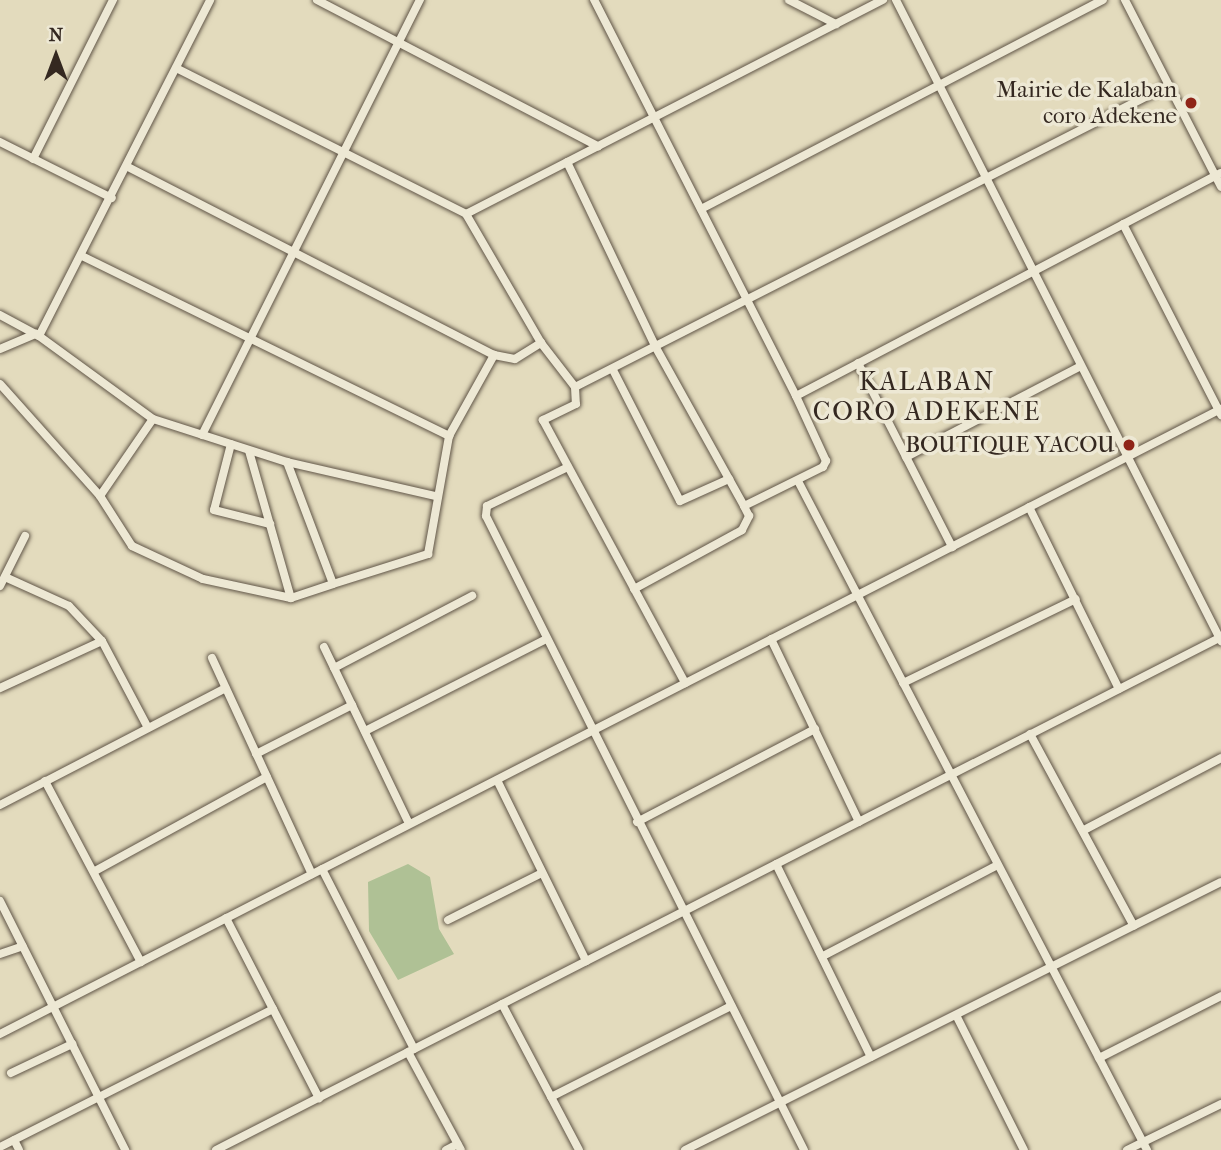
<!DOCTYPE html>
<style>
body{margin:0}
#map{position:relative;width:1221px;height:1150px;overflow:hidden;background:#e3dbbd;font-family:"IM FELL French Canon",serif}
div>[style]{position:absolute}
[style*='--x']{left:calc(var(--x)*1px);top:calc(var(--y)*1px);width:calc(var(--w)*1px);rotate:calc(var(--a)*1deg)}
.green>*{inset:0;background:#afc195}
.roads{filter:drop-shadow(0 0 2px #605547) drop-shadow(0 0 2px #605547)}
.minor>*{height:8px;margin:-4px;padding:0 4px;transform-origin:4px;border-radius:4px;background:#ede8d4}
.dots>*{width:19px;height:19px;translate:-50% -50%;box-sizing:border-box;border:4px solid #ede8d4;border-radius:50%}
span{translate:-50% -50%;white-space:nowrap;text-align:center;line-height:1.15;-webkit-text-stroke:7px #ede8d4;paint-order:stroke}
.poi-label{font-size:23px;color:#342820}
.right{translate:-100% -50%;text-align:right}
.quarter-label{font-size:26px;color:#342820;letter-spacing:2px}
.north{position:absolute;left:21px;top:21px;width:70px;height:70px;-webkit-text-stroke:5px #ede8d4;paint-order:stroke;rotate:0deg;font-size:19px;font-weight:700;line-height:28px;text-align:center;color:#342820}
.north::after{content:'';display:block;margin:auto;width:24px;height:32px;background:#342820;clip-path:polygon(50% 0,100% 100%,50% 72%,0 100%)}
</style>
<div id="map">
<div class="green">
<div style="clip-path:polygon(408px 864px,430px 877px,439px 929px,454px 954px,398px 980px,369px 931px,368px 882px)"></div>
</div>
<div class="roads">
<div class="minor">
<div style="--x:317;--y:0;--w:317;--a:27.5"></div>
<div style="--x:789;--y:0;--w:53;--a:27.1"></div>
<div style="--x:896;--y:0;--w:719;--a:63.11"></div>
<div style="--x:1125;--y:0;--w:210;--a:62.8"></div>
<div style="--x:176;--y:68;--w:325;--a:26.7"></div>
<div style="--x:466;--y:214;--w:149;--a:59.8"></div>
<div style="--x:541;--y:343;--w:56;--a:52.3"></div>
<div style="--x:575;--y:387;--w:17;--a:87"></div>
<div style="--x:576;--y:404;--w:37;--a:154"></div>
<div style="--x:543;--y:420;--w:299;--a:61.6"></div>
<div style="--x:0;--y:142;--w:125;--a:26.6"></div>
<div style="--x:33;--y:159;--w:178;--a:-63.3"></div>
<div style="--x:567;--y:162;--w:204;--a:64.4"></div>
<div style="--x:655;--y:346;--w:183;--a:60.9"></div>
<div style="--x:744;--y:506;--w:88;--a:-26.3"></div>
<div style="--x:823;--y:467;--w:7;--a:-63"></div>
<div style="--x:826;--y:461;--w:72;--a:-114.8"></div>
<div style="--x:796;--y:396;--w:445;--a:-117"></div>
<div style="--x:128;--y:167;--w:411;--a:27.2"></div>
<div style="--x:494;--y:355;--w:21;--a:11"></div>
<div style="--x:515;--y:359;--w:31;--a:-32"></div>
<div style="--x:701;--y:209;--w:453;--a:-27.5"></div>
<div style="--x:466;--y:214;--w:469;--a:-27.2"></div>
<div style="--x:1123;--y:224;--w:215;--a:62.8"></div>
<div style="--x:84;--y:257;--w:407;--a:26.1"></div>
<div style="--x:0;--y:315;--w:44;--a:28.3"></div>
<div style="--x:39;--y:336;--w:141;--a:36.1"></div>
<div style="--x:153;--y:419;--w:141;--a:17.8"></div>
<div style="--x:287;--y:462;--w:152;--a:12.9"></div>
<div style="--x:39;--y:336;--w:377;--a:-63"></div>
<div style="--x:0;--y:349;--w:39;--a:-23"></div>
<div style="--x:858;--y:363;--w:207;--a:62.9"></div>
<div style="--x:613;--y:370;--w:147;--a:62.9"></div>
<div style="--x:680;--y:501;--w:54;--a:-24.2"></div>
<div style="--x:0;--y:384;--w:150;--a:48.2"></div>
<div style="--x:100;--y:496;--w:59;--a:57.4"></div>
<div style="--x:132;--y:546;--w:78;--a:24.9"></div>
<div style="--x:203;--y:579;--w:90;--a:12.2"></div>
<div style="--x:291;--y:598;--w:44;--a:-18.4"></div>
<div style="--x:575;--y:387;--w:666;--a:-26.95"></div>
<div style="--x:796;--y:396;--w:480;--a:-27.7"></div>
<div style="--x:202;--y:435;--w:487;--a:-63.4"></div>
<div style="--x:231;--y:444;--w:68;--a:104.4"></div>
<div style="--x:214;--y:510;--w:58;--a:14"></div>
<div style="--x:249;--y:451;--w:153;--a:74.1"></div>
<div style="--x:906;--y:457;--w:197;--a:-27.5"></div>
<div style="--x:287;--y:462;--w:130;--a:69.3"></div>
<div style="--x:333;--y:584;--w:100;--a:-17.5"></div>
<div style="--x:428;--y:554;--w:120;--a:-79.9"></div>
<div style="--x:449;--y:436;--w:93;--a:-60.9"></div>
<div style="--x:568;--y:467;--w:90;--a:154.3"></div>
<div style="--x:487;--y:506;--w:10;--a:96"></div>
<div style="--x:486;--y:516;--w:709;--a:63.36"></div>
<div style="--x:798;--y:481;--w:755;--a:62.45"></div>
<div style="--x:100;--y:496;--w:93;--a:-55.5"></div>
<div style="--x:1029;--y:507;--w:203;--a:63.7"></div>
<div style="--x:5;--y:577;--w:70;--a:24.4"></div>
<div style="--x:69;--y:606;--w:48;--a:46.7"></div>
<div style="--x:102;--y:641;--w:98;--a:62.1"></div>
<div style="--x:0;--y:586;--w:56;--a:-63.4"></div>
<div style="--x:634;--y:589;--w:123;--a:-28.6"></div>
<div style="--x:742;--y:530;--w:16;--a:-63"></div>
<div style="--x:749;--y:516;--w:11;--a:-117"></div>
<div style="--x:771;--y:639;--w:203;--a:64.3"></div>
<div style="--x:324;--y:647;--w:196;--a:64.3"></div>
<div style="--x:212;--y:658;--w:238;--a:65.2"></div>
<div style="--x:334;--y:668;--w:156;--a:-27.6"></div>
<div style="--x:903;--y:683;--w:192;--a:-25.9"></div>
<div style="--x:0;--y:688;--w:112;--a:-24.7"></div>
<div style="--x:365;--y:731;--w:201;--a:-26.9"></div>
<div style="--x:1030;--y:734;--w:218;--a:61.6"></div>
<div style="--x:256;--y:754;--w:108;--a:-27"></div>
<div style="--x:497;--y:780;--w:202;--a:63.8"></div>
<div style="--x:45;--y:781;--w:205;--a:62.1"></div>
<div style="--x:0;--y:805;--w:254;--a:-27.4"></div>
<div style="--x:637;--y:822;--w:201;--a:-27.6"></div>
<div style="--x:1084;--y:830;--w:155;--a:-27.7"></div>
<div style="--x:776;--y:864;--w:215;--a:63.8"></div>
<div style="--x:322;--y:869;--w:202;--a:62.9"></div>
<div style="--x:95;--y:871;--w:196;--a:-28.7"></div>
<div style="--x:0;--y:901;--w:279;--a:63.3"></div>
<div style="--x:226;--y:918;--w:203;--a:62.7"></div>
<div style="--x:448;--y:920;--w:105;--a:-26.6"></div>
<div style="--x:0;--y:954;--w:24;--a:-19"></div>
<div style="--x:823;--y:956;--w:197;--a:-27.5"></div>
<div style="--x:502;--y:1004;--w:165;--a:62.2"></div>
<div style="--x:956;--y:1015;--w:151;--a:63.3"></div>
<div style="--x:0;--y:1034;--w:1372;--a:-27.11"></div>
<div style="--x:408;--y:1052;--w:111;--a:61.6"></div>
<div style="--x:1099;--y:1058;--w:137;--a:-26.9"></div>
<div style="--x:11;--y:1073;--w:68;--a:-25.4"></div>
<div style="--x:551;--y:1097;--w:202;--a:-26.8"></div>
<div style="--x:14;--y:1140;--w:11;--a:63"></div>
<div style="--x:0;--y:1147;--w:306;--a:-26.8"></div>
<div style="--x:216;--y:1150;--w:1128;--a:-27.04"></div>
<div style="--x:446;--y:1150;--w:13;--a:-27"></div>
<div style="--x:685;--y:1150;--w:599;--a:-26.57"></div>
<div style="--x:1127;--y:1150;--w:105;--a:-26.1"></div>
</div>
</div>
<div class="dots">
<div style="left:1191px;top:103px;background:#8f2418"></div>
<div style="left:1129px;top:445px;background:#8f2418"></div>
</div>
<div class="poi-label">
<span class="right" style="left:1177px;top:103px">Mairie de Kalaban<br>coro Adekene</span>
<span class="right" style="left:1115px;top:445px">BOUTIQUE YACOU</span>
</div>
<div class="quarter-label">
<span style="left:927px;top:397px">KALABAN<br>CORO ADEKENE</span>
</div>
<div class="north">N</div>
</div>
